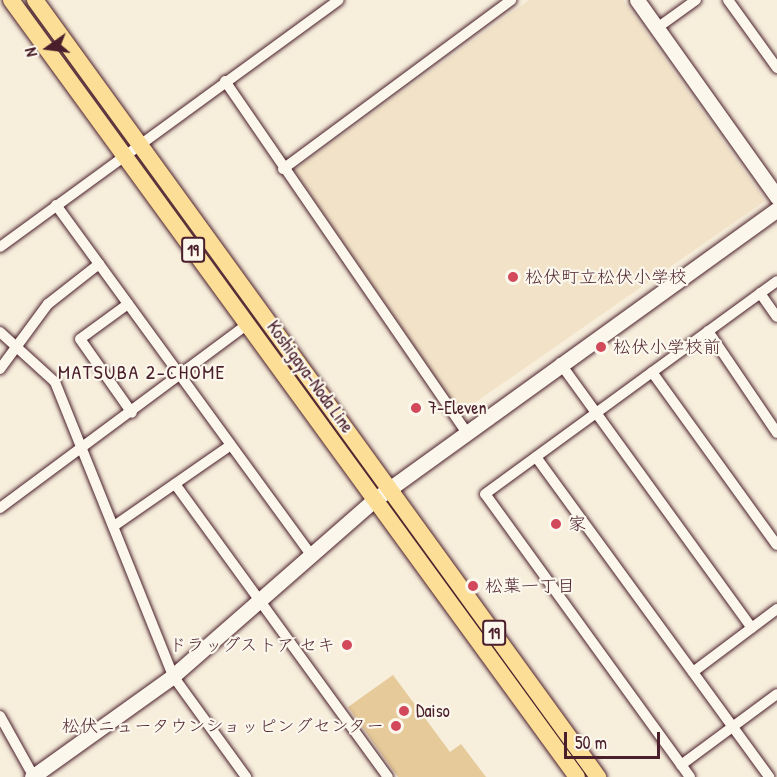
<!DOCTYPE html>
<meta charset="utf-8">
<style>
body{margin:0}
#map{position:relative;width:777px;height:777px;overflow:hidden;background:#f7eedc;font-family:"Patrick Hand","Klee One",sans-serif}
div>[style]{position:absolute}
[style*='--x']{left:calc(var(--x)*1px);top:calc(var(--y)*1px);width:calc(var(--w)*1px);rotate:calc(var(--a)*1deg)}
.built>*{inset:0;background:#f2e3c8}
.building>*{inset:0;background:#e6ca9a}
.roads{filter:drop-shadow(0 0 2px #4a1f2b) drop-shadow(0 0 2px #4a1f2b)}
.street>*{height:10px;margin:-5px;padding:0 5px;transform-origin:5px;border-radius:5px;background:#fbf7ec}
.secondary>*{height:15px;margin:-7.5px;padding:0 7.5px;transform-origin:7.5px;border-radius:7.5px;background:#fbf7ec}
.primary>*{height:16px;margin:-8px;padding:0 8px;transform-origin:8px;border-radius:8px;background:#fdde96}
.dots>*{width:16px;height:16px;translate:-50% -50%;box-sizing:border-box;border:3px solid #fbf7ec;border-radius:50%}
span{translate:-50% -50%;white-space:nowrap;text-align:center;line-height:1.15;-webkit-text-stroke:4.5px #fbf7ec;paint-order:stroke}
.shield-label span{padding:2px 4px;background:#fbf7ec;border:2px solid;border-radius:4px;-webkit-text-stroke-width:0}
.shield-label{font-size:16px;color:#4a1f2b;font-weight:700}
.poi-label{font-size:18px;color:#4a1f2b}
.left{translate:0 -50%;text-align:left}
.right{translate:-100% -50%;text-align:right}
.street-label{font-size:18px;color:#4a1f2b}
.neighbourhood-label{font-size:20px;color:#4a1f2b;letter-spacing:1.5px}
.north{position:absolute;left:18px;top:18px;width:60px;height:60px;-webkit-text-stroke:4px #fbf7ec;paint-order:stroke;rotate:256deg;font-size:16px;font-weight:700;line-height:24px;text-align:center;color:#4a1f2b}
.north::after{content:'';display:block;margin:auto;width:21px;height:27px;background:#4a1f2b;clip-path:polygon(50% 0,100% 100%,50% 72%,0 100%)}
.scale{position:absolute;left:564px;top:732px;width:96px;height:27px;box-sizing:border-box;border:3px solid #4a1f2b;border-top:0;padding-left:8px;font-size:18px;line-height:21px;white-space:nowrap;color:#4a1f2b;-webkit-text-stroke:4px #fbf7ec;paint-order:stroke}
</style>
<div id="map">
<div class="built">
<div style="clip-path:polygon(529px 0,623px 0,765px 201px,460px 413px,294px 170px)"></div>
</div>
<div class="building">
<div style="clip-path:polygon(393px 675px,450px 752px,461px 744px,486px 777px,398px 777px,348px 707px)"></div>
</div>
<div class="roads">
<div class="street">
<div style="--x:728;--y:0;--w:84;--a:54.2"></div>
<div style="--x:657;--y:28;--w:48;--a:-35.7"></div>
<div style="--x:225;--y:81;--w:427;--a:55.5"></div>
<div style="--x:283;--y:169;--w:284;--a:-36.5"></div>
<div style="--x:56;--y:205;--w:433;--a:53.9"></div>
<div style="--x:0;--y:247;--w:419;--a:-36.1"></div>
<div style="--x:760;--y:293;--w:29;--a:55"></div>
<div style="--x:128;--y:304;--w:59;--a:143.9"></div>
<div style="--x:80;--y:339;--w:90;--a:54.9"></div>
<div style="--x:708;--y:331;--w:123;--a:55.9"></div>
<div style="--x:0;--y:332;--w:74;--a:42.3"></div>
<div style="--x:55;--y:382;--w:317;--a:68.1"></div>
<div style="--x:173;--y:676;--w:125;--a:54.1"></div>
<div style="--x:560;--y:363;--w:327;--a:54.1"></div>
<div style="--x:0;--y:369;--w:81;--a:-53.6"></div>
<div style="--x:48;--y:304;--w:65;--a:-38.1"></div>
<div style="--x:652;--y:372;--w:213;--a:54.2"></div>
<div style="--x:536;--y:457;--w:396;--a:53.9"></div>
<div style="--x:175;--y:484;--w:362;--a:54"></div>
<div style="--x:0;--y:508;--w:309;--a:-36.6"></div>
<div style="--x:114;--y:526;--w:142;--a:-34.7"></div>
<div style="--x:693;--y:672;--w:105;--a:-36.9"></div>
<div style="--x:0;--y:716;--w:70;--a:60.9"></div>
<div style="--x:681;--y:765;--w:119;--a:-36.5"></div>
<div style="--x:690;--y:777;--w:349;--a:-125.9"></div>
<div style="--x:485;--y:494;--w:361;--a:-36.1"></div>
</div>
<div class="secondary">
<div style="--x:637;--y:0;--w:242;--a:54.6"></div>
<div style="--x:32;--y:777;--w:173;--a:-35.6"></div>
<div style="--x:173;--y:676;--w:267;--a:-41.2"></div>
<div style="--x:374;--y:500;--w:497;--a:-35.8"></div>
</div>
<div class="primary">
<div style="--x:11;--y:0;--w:961;--a:53.93"></div>
<div style="--x:35;--y:0;--w:960;--a:54.07"></div>
</div>
</div>
<div class="dots">
<div style="left:513px;top:277px;background:#d1495b"></div>
<div style="left:601px;top:347px;background:#d1495b"></div>
<div style="left:416px;top:408px;background:#d1495b"></div>
<div style="left:556px;top:524px;background:#d1495b"></div>
<div style="left:473px;top:586px;background:#d1495b"></div>
<div style="left:347px;top:645px;background:#d1495b"></div>
<div style="left:404px;top:711px;background:#d1495b"></div>
<div style="left:396px;top:726px;background:#d1495b"></div>
</div>
<div class="shield-label">
<span style="left:193px;top:250px">19</span>
<span style="left:494px;top:633px">19</span>
</div>
<div class="poi-label">
<span class="left" style="left:525px;top:277px">松伏町立松伏小学校</span>
<span class="left" style="left:613px;top:347px">松伏小学校前</span>
<span class="left" style="left:428px;top:408px">7-Eleven</span>
<span class="left" style="left:568px;top:524px">家</span>
<span class="left" style="left:485px;top:586px">松葉一丁目</span>
<span class="right" style="left:335px;top:645px">ドラッグストア セキ</span>
<span class="left" style="left:416px;top:711px">Daiso</span>
<span class="right" style="left:384px;top:726px">松伏ニュータウンショッピングセンター</span>
</div>
<div class="street-label">
<span style="left:310px;top:377px;rotate:54deg">Koshigaya-Noda Line</span>
</div>
<div class="neighbourhood-label">
<span style="left:142px;top:371px">MATSUBA 2-CHOME</span>
</div>
<div class="north">N</div>
<div class="scale">50 m</div>
</div>
